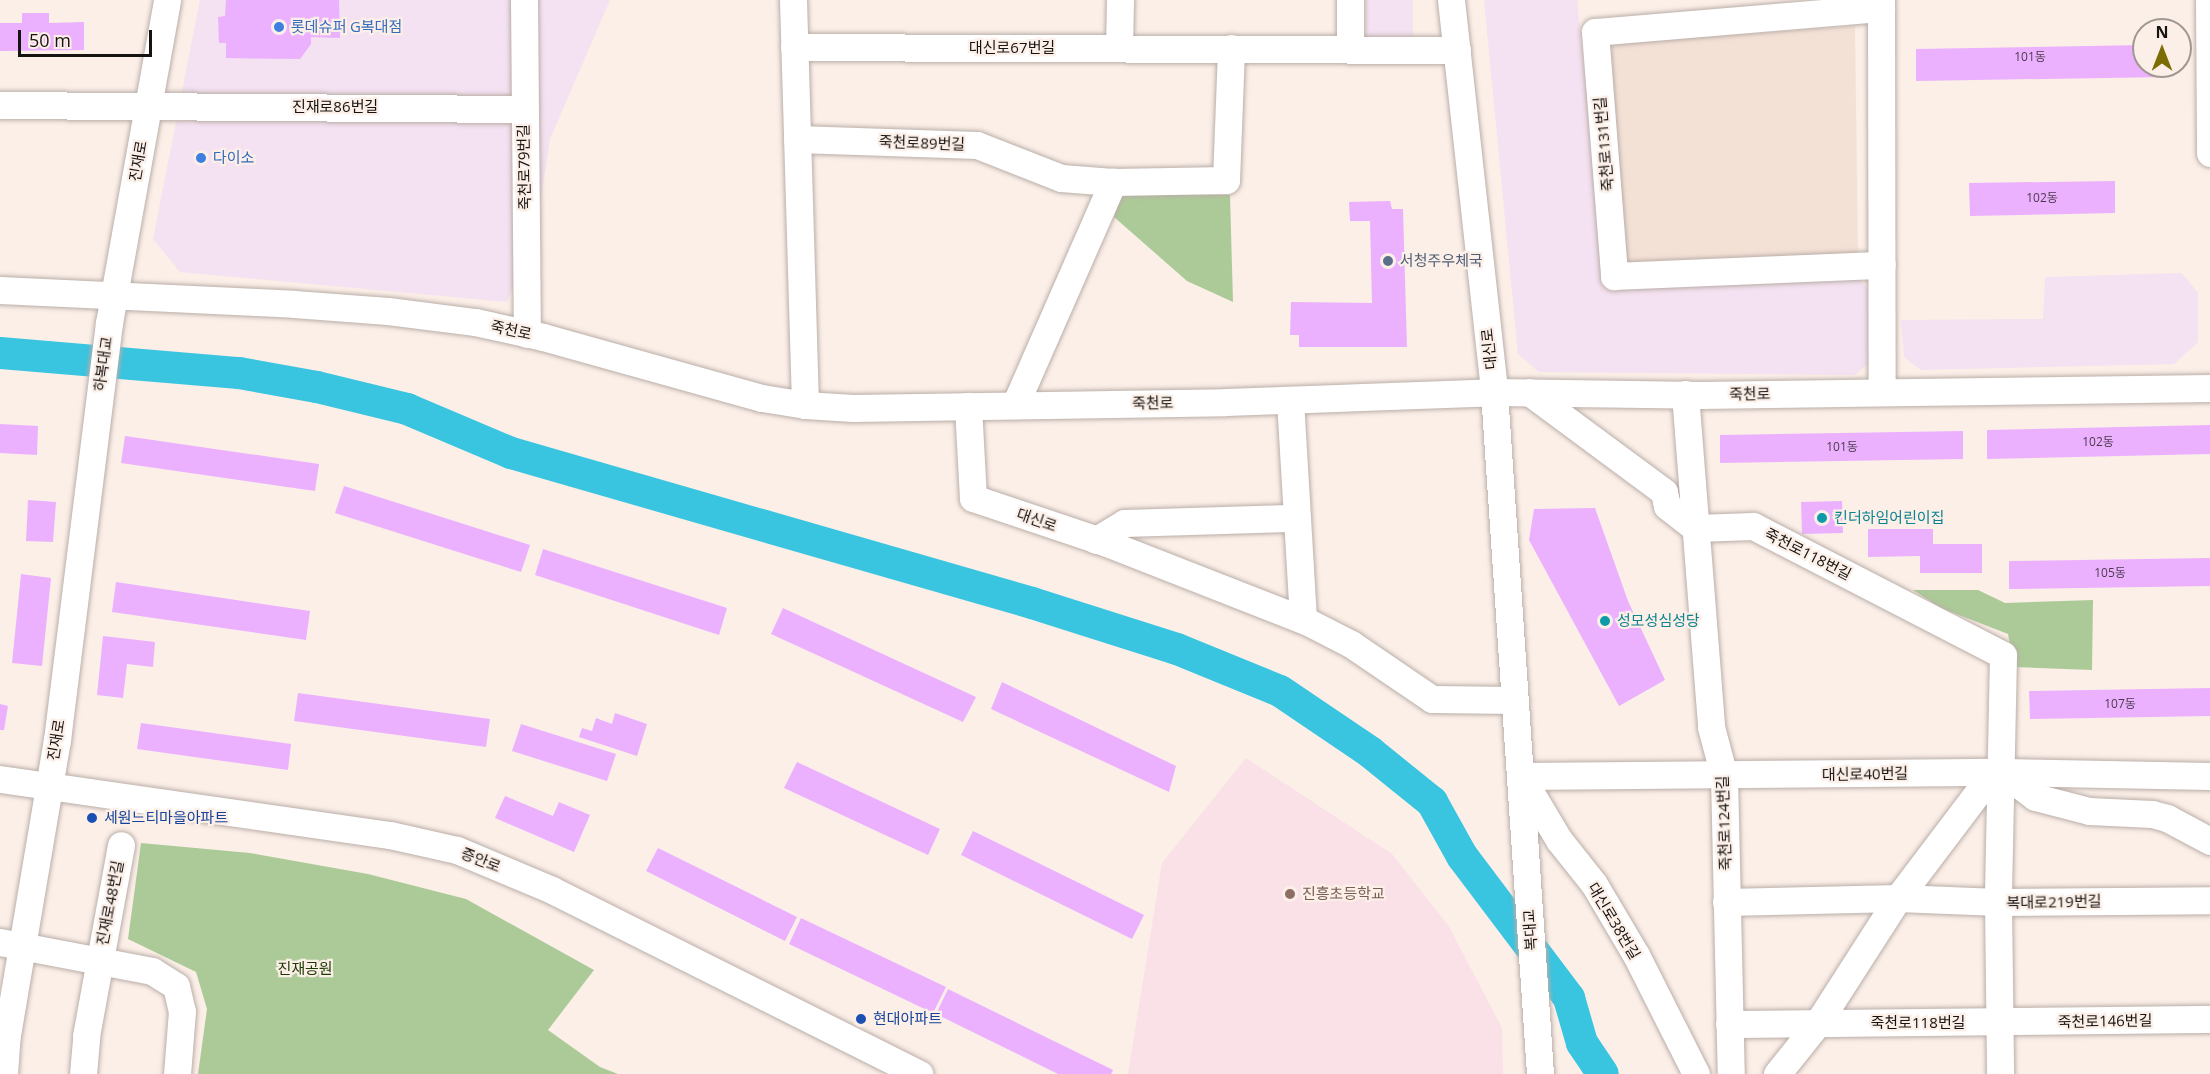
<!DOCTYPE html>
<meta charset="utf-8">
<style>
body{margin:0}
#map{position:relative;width:2210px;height:1074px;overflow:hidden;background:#fbefe8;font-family:"Open Sans","Noto Sans KR",sans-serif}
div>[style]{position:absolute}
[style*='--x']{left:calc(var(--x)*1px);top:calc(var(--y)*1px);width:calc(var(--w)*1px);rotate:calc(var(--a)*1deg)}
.commercial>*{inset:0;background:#f4e1f1}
.built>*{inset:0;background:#f4e1d6}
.education>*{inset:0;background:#fae0e7}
.green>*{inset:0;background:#acca98}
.river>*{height:32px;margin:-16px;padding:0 16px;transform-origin:16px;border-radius:16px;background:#39c4e0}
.building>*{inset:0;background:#ebb1fe}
.roads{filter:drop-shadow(0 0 2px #baaea8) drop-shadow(0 0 2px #baaea8)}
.minor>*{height:27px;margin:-13.5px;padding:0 13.5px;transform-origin:13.5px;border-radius:13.5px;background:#fff}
.dots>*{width:16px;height:16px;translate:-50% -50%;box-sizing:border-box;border:3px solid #fbefe8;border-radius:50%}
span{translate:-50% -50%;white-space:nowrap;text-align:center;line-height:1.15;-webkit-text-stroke:4.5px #fbefe8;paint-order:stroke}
.number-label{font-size:12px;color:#4c3a4c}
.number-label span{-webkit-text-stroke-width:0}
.shop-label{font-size:15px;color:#366cbe}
.left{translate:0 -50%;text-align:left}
.street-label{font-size:15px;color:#171311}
.service-label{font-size:15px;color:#4e5e75}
.culture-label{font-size:15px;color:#0d838f}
.transit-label{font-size:15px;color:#164399}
.education-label{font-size:15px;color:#785e54}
.park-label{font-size:15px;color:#1b3800}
.north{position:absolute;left:2132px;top:18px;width:60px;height:60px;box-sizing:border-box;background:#fbefe8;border:2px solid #a09792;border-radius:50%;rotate:0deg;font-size:16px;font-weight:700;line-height:24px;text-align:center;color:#171311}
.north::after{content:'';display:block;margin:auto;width:21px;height:27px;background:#7c6c05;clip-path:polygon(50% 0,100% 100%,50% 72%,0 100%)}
.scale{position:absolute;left:18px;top:30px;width:134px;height:27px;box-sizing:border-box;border:3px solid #171311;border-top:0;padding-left:8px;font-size:18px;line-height:21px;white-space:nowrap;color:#171311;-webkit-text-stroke:4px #fbefe8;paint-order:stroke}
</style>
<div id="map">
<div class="commercial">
<div style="clip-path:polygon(200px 0,610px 0,550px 139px,537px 223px,507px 302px,180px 272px,153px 239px)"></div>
<div style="clip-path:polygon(1366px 0,1413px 0,1413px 42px,1366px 42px)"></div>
<div style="clip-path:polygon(1484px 0,1577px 0,1606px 286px,1858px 279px,1873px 293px,1874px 358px,1855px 375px,1539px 372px,1518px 354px)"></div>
<div style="clip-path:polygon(2182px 273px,2198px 293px,2198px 342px,2174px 364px,1921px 370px,1904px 357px,1901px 320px,2043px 319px,2045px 277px)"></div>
</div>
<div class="built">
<div style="clip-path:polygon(1855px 26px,1858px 256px,1616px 268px,1590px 45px)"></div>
</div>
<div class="education">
<div style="clip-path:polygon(1246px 758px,1392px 854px,1448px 925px,1502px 1028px,1503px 1074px,1128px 1074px,1162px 863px)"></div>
</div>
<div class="green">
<div style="clip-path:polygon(1121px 194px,1230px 195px,1233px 302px,1187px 281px,1114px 217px)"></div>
<div style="clip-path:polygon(1913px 590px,1978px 590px,2005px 603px,2093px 600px,2092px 670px,2014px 667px,2008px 634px,1941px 608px)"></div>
<div style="clip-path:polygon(141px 843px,250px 853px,368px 874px,466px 899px,594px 970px,548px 1030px,600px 1067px,618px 1074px,198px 1074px,207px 1009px,196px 972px,128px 939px)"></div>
</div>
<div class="river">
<div style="--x:0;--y:353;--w:240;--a:4.8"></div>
<div style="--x:239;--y:373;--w:79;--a:10.2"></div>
<div style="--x:317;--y:387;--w:93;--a:13.7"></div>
<div style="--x:407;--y:409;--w:113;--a:22.9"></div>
<div style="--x:511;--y:453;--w:542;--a:16.06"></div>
<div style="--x:1032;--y:603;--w:152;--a:17.6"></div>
<div style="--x:1177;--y:649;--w:111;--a:22.2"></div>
<div style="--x:1280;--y:691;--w:109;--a:34.1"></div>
<div style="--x:1370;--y:752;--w:80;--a:38.9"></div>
<div style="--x:1432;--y:802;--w:62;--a:60.9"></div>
<div style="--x:1462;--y:856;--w:178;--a:53"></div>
<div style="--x:1569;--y:998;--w:47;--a:73.9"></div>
<div style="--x:1582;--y:1043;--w:37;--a:56"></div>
</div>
<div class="building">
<div style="clip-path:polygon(226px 0,339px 0,340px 38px,311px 37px,311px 44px,300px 59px,226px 58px,226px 43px,219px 43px,218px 17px,225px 16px)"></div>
<div style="clip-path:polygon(22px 13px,49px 13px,49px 23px,84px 22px,84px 50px,0 51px,0 23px,22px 23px)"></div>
<div style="clip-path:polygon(2144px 45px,2144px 66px,2166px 66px,2167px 77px,1916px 81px,1916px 49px)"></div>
<div style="clip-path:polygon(2115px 181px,2115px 213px,1970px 216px,1969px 183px)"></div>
<div style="clip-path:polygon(1390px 201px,1392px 209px,1403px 209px,1407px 347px,1299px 347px,1299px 335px,1290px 335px,1291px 302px,1372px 303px,1370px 221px,1350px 221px,1349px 202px)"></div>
<div style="clip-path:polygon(0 424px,38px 426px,37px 455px,0 453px)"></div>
<div style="clip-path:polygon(2210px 425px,2210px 454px,1987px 459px,1987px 430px)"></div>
<div style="clip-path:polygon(1963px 431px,1963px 459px,1720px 463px,1720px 435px)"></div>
<div style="clip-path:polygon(125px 436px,319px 464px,315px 491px,121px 463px)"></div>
<div style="clip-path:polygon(344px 486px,530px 545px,521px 572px,335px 513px)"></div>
<div style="clip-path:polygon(28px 500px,56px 502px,53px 542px,26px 541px)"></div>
<div style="clip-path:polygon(1842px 501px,1843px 533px,1802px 534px,1801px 502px)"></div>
<div style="clip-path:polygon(1595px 508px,1628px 601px,1665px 680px,1619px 706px,1529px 540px,1534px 509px)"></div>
<div style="clip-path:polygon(1868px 529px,1933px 529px,1933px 544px,1982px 544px,1982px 573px,1920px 573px,1920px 556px,1868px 557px)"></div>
<div style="clip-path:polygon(543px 549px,727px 608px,719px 635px,535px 575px)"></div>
<div style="clip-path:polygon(2210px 558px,2210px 586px,2009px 589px,2009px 561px)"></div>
<div style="clip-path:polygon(21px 574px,51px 578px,42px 666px,12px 663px)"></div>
<div style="clip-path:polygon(116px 582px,310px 611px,306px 640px,112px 612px)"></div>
<div style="clip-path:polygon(783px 608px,976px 697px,963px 722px,771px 634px)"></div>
<div style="clip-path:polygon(103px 636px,155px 642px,153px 667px,127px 664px,123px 698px,97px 695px)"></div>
<div style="clip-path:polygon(1002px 682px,1176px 766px,1169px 792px,991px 709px)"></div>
<div style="clip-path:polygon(2210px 688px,2210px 716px,2030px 719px,2029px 691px)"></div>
<div style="clip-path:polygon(298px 693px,490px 719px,486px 747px,294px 721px)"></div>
<div style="clip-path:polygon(0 704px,8px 706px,4px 730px,0 730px)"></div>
<div style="clip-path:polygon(615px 713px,647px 724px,637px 756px,579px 737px,582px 728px,592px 731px,596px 718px,612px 724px)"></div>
<div style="clip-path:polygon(141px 723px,291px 744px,288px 770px,137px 749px)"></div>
<div style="clip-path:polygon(521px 724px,616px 754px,607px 781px,512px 751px)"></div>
<div style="clip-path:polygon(797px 762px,940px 829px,928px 855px,784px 788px)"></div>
<div style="clip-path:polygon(505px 796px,553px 816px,559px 802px,590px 815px,574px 852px,495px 818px)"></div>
<div style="clip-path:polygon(973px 831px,1144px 915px,1132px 939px,961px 855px)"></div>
<div style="clip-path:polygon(658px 848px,797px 917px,785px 941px,646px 871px)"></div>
<div style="clip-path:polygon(801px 918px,946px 987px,933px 1013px,789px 944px)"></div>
<div style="clip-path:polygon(948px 989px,1113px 1070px,1111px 1074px,1058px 1074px,936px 1014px)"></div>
</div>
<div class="roads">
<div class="minor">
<div style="--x:524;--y:0;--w:334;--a:89.5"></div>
<div style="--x:793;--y:0;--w:405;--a:88.3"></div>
<div style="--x:1350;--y:0;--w:48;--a:90"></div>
<div style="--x:1451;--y:0;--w:394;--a:83.7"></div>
<div style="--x:1494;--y:392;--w:684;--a:86.14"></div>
<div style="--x:1881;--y:0;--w:392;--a:89.9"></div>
<div style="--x:2209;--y:0;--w:153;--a:89.6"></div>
<div style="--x:1881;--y:8;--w:287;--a:175.2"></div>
<div style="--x:1595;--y:32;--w:245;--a:85.5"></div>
<div style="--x:1614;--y:276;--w:268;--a:-2.4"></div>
<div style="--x:794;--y:47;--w:663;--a:0.26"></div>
<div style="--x:1119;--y:48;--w:48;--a:-88.8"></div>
<div style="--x:0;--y:105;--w:524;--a:0.44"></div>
<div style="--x:797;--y:139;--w:180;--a:1.9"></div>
<div style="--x:977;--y:145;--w:90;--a:21.4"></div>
<div style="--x:1061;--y:178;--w:52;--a:4.4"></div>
<div style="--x:1113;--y:182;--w:113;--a:-1"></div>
<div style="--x:1226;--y:180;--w:132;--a:-87.8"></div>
<div style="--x:0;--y:290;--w:294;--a:2.7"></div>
<div style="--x:294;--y:304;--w:94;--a:4.3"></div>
<div style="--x:388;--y:311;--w:88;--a:7.2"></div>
<div style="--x:475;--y:322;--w:70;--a:12.4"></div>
<div style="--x:543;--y:337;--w:227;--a:15.6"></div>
<div style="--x:762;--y:398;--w:44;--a:9.2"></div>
<div style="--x:805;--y:405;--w:48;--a:3.6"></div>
<div style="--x:853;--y:408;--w:373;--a:-0.9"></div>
<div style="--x:1226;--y:402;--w:268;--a:-2.1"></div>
<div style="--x:1494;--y:392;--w:206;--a:0.8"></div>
<div style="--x:1700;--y:395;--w:510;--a:-0.79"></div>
<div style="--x:1529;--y:392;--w:168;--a:36.5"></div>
<div style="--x:1664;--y:492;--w:14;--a:78"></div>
<div style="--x:1667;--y:506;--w:36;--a:38"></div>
<div style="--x:1695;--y:528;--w:58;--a:-2"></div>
<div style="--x:1753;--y:526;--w:281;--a:27.3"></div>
<div style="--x:2003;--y:655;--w:247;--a:91.2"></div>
<div style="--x:1998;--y:902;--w:172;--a:89.3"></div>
<div style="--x:1685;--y:394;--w:334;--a:85.5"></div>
<div style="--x:1711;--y:727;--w:51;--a:75.1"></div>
<div style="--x:1724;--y:776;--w:298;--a:88.7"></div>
<div style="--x:1290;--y:400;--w:220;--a:86.6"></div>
<div style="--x:1015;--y:405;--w:244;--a:-66.3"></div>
<div style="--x:968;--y:406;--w:92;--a:86.9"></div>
<div style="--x:973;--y:498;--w:138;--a:18.6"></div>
<div style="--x:1104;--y:542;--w:219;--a:21.4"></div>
<div style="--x:1308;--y:622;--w:48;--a:27.1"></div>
<div style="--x:1351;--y:644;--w:98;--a:34.2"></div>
<div style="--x:1432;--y:699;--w:83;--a:0.7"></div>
<div style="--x:1096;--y:540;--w:33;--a:-31"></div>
<div style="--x:1124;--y:523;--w:173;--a:-1.7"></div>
<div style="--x:1520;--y:776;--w:482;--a:-0.5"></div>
<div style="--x:2002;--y:772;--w:208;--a:1.1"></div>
<div style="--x:1522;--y:778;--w:72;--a:59.2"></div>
<div style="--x:1559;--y:840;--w:56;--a:51.5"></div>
<div style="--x:1594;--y:884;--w:82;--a:59.4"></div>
<div style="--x:1636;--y:955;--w:133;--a:63.2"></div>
<div style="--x:0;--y:779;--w:394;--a:8.2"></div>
<div style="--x:390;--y:835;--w:69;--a:12.6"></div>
<div style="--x:457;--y:850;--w:103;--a:22.8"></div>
<div style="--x:552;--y:890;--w:411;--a:26.6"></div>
<div style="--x:1898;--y:898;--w:139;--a:-52.9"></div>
<div style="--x:1982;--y:787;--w:25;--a:-37"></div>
<div style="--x:2002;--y:772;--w:41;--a:37.1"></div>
<div style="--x:2035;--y:797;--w:56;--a:14.5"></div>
<div style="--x:2089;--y:811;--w:63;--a:2.7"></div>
<div style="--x:2152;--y:814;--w:16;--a:15"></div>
<div style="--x:2167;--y:818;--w:49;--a:28.1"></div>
<div style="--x:1898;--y:898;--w:100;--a:2.3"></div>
<div style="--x:1998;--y:902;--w:212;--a:-0.5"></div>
<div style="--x:1726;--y:902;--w:172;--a:-1.3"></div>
<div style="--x:1898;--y:898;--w:150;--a:122.7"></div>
<div style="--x:1817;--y:1024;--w:64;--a:128.7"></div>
<div style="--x:0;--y:942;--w:155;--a:10.8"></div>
<div style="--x:152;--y:971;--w:28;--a:32"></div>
<div style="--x:176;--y:986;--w:26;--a:77"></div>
<div style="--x:182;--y:1011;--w:63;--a:94.5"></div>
<div style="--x:1729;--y:1024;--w:481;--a:-0.6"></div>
<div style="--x:4;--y:1074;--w:39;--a:-86"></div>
<div style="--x:7;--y:1035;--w:299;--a:-80.4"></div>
<div style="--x:57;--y:740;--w:420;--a:-82.9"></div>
<div style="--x:109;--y:323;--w:328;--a:-79.8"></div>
<div style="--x:83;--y:1074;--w:38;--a:-85"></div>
<div style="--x:86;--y:1036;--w:194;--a:-79.6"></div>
</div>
</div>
<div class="dots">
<div style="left:279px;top:27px;background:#3f7fe0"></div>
<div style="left:201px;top:158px;background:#3f7fe0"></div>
<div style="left:1388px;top:261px;background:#5c6f8a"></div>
<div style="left:1822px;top:518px;background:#0f9aa8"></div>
<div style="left:1605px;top:621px;background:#0f9aa8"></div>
<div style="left:92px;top:818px;background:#1a4fb4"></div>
<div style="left:1290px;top:894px;background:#8d6e63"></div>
<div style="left:861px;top:1019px;background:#1a4fb4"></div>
</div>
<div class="number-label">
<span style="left:2030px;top:57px">101동</span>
<span style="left:2042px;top:198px">102동</span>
<span style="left:2098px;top:442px">102동</span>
<span style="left:1842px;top:447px">101동</span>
<span style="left:2110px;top:573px">105동</span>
<span style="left:2120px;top:704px">107동</span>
</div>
<div class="shop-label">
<span class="left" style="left:291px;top:27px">롯데슈퍼 G복대점</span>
<span class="left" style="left:213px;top:158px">다이소</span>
</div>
<div class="street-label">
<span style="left:1012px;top:48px">대신로67번길</span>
<span style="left:335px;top:107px">진재로86번길</span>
<span style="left:922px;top:143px;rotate:2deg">죽천로89번길</span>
<span style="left:1604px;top:144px;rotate:-95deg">죽천로131번길</span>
<span style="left:138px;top:161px;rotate:-80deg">진재로</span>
<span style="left:524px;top:167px;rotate:-91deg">죽천로79번길</span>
<span style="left:511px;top:330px;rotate:12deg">죽천로</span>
<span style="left:1489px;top:349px;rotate:-96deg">대신로</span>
<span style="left:103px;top:364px;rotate:-82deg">하복대교</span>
<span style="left:1750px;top:394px;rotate:-1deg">죽천로</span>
<span style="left:1153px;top:403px;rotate:-1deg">죽천로</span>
<span style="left:1037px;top:520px;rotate:19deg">대신로</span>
<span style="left:1808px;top:554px;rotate:27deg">죽천로118번길</span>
<span style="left:56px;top:740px;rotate:-81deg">진재로</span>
<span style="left:1865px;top:774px;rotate:-1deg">대신로40번길</span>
<span style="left:1724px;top:823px;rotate:-92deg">죽천로124번길</span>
<span style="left:481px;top:860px;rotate:21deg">증안로</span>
<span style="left:2054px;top:902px;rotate:-1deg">복대로219번길</span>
<span style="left:110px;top:903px;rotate:-79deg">진재로48번길</span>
<span style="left:1614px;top:921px;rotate:59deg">대신로38번길</span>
<span style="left:1530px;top:930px;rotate:-94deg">복대교</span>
<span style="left:2105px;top:1021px;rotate:-1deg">죽천로146번길</span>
<span style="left:1918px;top:1023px">죽천로118번길</span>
</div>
<div class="service-label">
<span class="left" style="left:1400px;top:261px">서청주우체국</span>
</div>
<div class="culture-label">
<span class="left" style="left:1834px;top:518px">킨더하임어린이집</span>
<span class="left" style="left:1617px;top:621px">성모성심성당</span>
</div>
<div class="transit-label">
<span class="left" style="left:104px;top:818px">세원느티마을아파트</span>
<span class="left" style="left:873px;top:1019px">현대아파트</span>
</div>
<div class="education-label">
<span class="left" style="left:1302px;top:894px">진흥초등학교</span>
</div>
<div class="park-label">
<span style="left:305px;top:969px">진재공원</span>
</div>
<div class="north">N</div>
<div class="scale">50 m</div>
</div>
